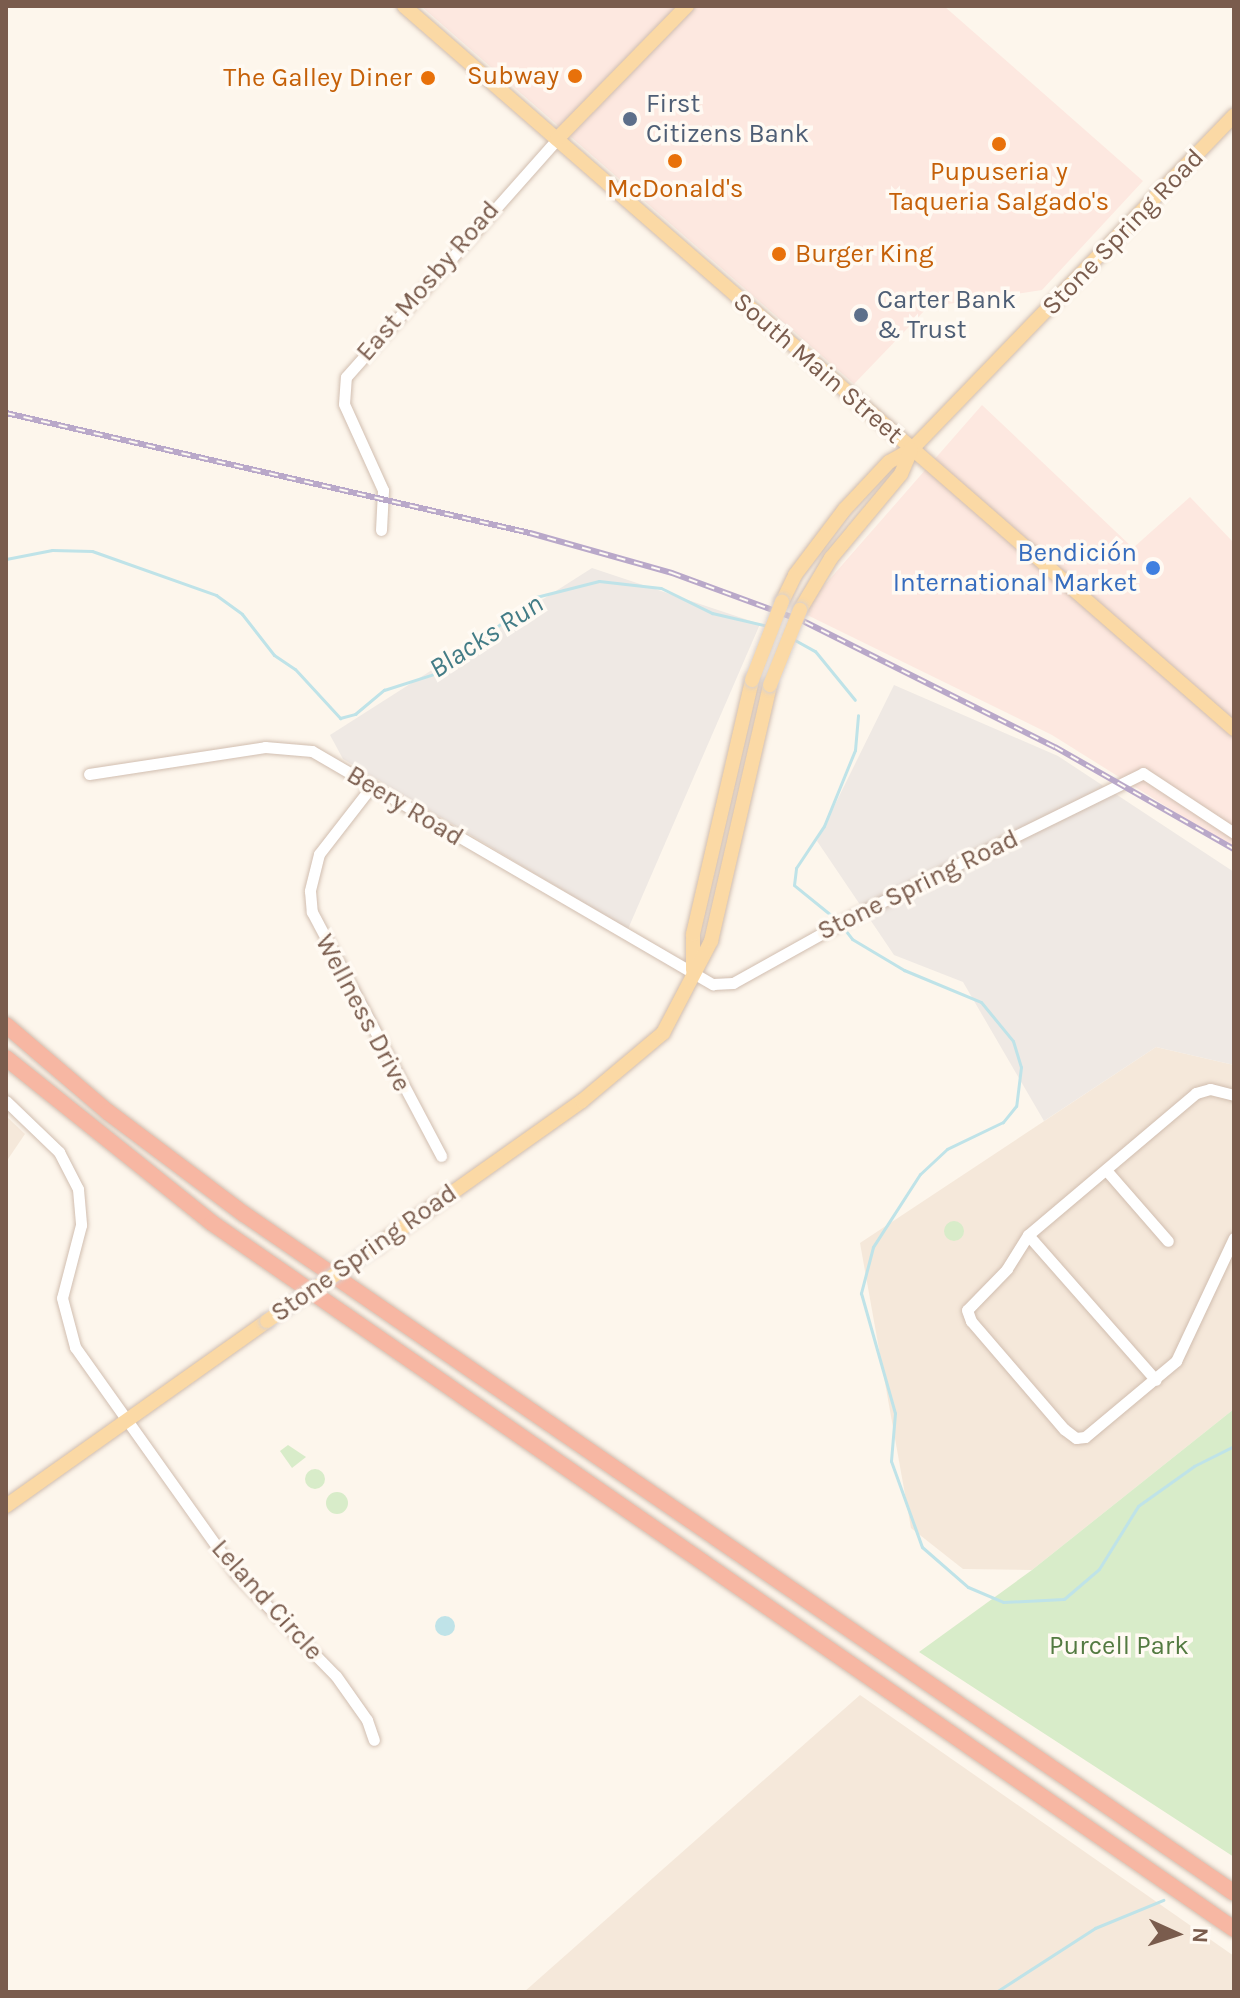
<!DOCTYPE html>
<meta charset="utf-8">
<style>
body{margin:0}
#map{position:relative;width:1240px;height:1998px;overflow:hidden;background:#fdf6ec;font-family:Karla,sans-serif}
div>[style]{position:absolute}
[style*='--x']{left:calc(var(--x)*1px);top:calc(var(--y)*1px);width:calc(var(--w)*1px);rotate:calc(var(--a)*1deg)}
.residential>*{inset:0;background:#f5e8da}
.commercial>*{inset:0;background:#fde8e0}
.industrial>*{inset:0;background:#efe9e4}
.green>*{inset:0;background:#d8ecc9}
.round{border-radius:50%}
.water>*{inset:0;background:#bfe3e8}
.stream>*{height:3px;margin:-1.5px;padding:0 1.5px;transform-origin:1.5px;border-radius:1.5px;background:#bfe3e8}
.roads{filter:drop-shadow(0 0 2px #d1beb0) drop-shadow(0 0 2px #d1beb0)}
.minor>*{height:11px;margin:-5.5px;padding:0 5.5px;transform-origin:5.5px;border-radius:5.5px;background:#fff}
.major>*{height:14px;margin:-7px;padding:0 7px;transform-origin:7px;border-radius:7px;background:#fbd9a5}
.highway>*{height:16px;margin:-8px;padding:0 8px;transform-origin:8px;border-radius:8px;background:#f7b7a3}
.rail>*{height:6px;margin-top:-3px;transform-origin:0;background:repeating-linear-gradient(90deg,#fffaf3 0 9px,#b9a8c9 0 18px);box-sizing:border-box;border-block:2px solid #b9a8c9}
.bridges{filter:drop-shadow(0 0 2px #dad1cd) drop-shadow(0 0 2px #dad1cd)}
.major-bridge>*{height:14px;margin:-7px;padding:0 7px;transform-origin:7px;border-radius:7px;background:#fbd9a5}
.dots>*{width:22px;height:22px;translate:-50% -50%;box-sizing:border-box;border:4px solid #fffaf3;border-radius:50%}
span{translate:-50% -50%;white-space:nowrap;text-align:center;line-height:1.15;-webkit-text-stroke:7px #fffaf3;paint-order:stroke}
.food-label{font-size:26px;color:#c56008}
.right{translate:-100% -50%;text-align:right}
.left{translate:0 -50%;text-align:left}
.service-label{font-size:26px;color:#4e5e75}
.street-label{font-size:26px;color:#7a5c4d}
.shop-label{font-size:26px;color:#366cbe}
.park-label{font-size:26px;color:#537a41}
.water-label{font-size:28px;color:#437c86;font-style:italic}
.frame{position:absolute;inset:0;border:8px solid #7a5c4d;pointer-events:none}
.north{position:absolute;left:1136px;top:1894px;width:80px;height:80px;-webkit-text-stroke:6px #fffaf3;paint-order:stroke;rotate:93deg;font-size:22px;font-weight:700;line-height:32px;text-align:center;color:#7a5c4d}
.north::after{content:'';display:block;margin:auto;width:28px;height:36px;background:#7a5c4d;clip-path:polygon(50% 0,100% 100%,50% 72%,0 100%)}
</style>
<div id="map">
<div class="residential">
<div style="clip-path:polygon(1156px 1047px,1234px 1065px,1234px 1409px,1032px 1570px,963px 1569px,911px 1528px,860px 1243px)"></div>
<div style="clip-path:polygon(6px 1116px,25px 1134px,6px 1162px)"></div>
<div style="clip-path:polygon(860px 1695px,1234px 1956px,1234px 1992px,524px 1992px)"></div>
</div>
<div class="commercial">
<div style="clip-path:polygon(421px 6px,944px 6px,1143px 181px,1042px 290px,928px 307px,854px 384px)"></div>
<div style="clip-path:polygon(982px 405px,1133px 548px,1190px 497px,1234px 543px,1234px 849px,1052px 735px,801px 612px)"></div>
</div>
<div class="industrial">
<div style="clip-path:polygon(592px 568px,760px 624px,628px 929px,343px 759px,330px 735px)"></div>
<div style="clip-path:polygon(894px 685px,1058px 756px,1234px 872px,1234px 1065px,1156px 1047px,1044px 1121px,963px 982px,894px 955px,817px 841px)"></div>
</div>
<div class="green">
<div class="round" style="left:944px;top:1221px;width:20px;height:20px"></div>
<div style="clip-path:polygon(1234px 1409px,1234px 1857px,919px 1652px,1032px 1570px)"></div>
<div style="clip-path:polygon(288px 1445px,306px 1457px,292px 1468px,280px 1451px)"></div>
<div class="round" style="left:305px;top:1469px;width:20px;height:20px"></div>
<div class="round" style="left:326px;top:1492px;width:22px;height:22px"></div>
</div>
<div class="water">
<div class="round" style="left:435px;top:1616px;width:20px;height:20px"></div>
</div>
<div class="stream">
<div style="--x:6;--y:559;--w:47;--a:-11.1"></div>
<div style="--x:52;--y:550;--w:40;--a:1.4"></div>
<div style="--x:92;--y:551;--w:132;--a:19.5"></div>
<div style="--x:216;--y:595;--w:32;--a:36"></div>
<div style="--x:242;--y:614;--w:52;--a:52"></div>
<div style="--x:274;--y:655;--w:25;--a:34"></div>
<div style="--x:295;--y:669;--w:67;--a:47.4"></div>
<div style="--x:340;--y:718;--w:16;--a:-15"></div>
<div style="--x:355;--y:714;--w:38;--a:-40"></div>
<div style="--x:384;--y:690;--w:52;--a:-17.7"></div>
<div style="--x:434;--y:674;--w:128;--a:-37"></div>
<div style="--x:536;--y:597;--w:65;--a:-14.3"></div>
<div style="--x:599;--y:581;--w:62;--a:6.4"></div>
<div style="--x:661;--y:588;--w:57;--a:26.1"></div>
<div style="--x:712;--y:613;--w:57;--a:13.1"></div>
<div style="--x:793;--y:639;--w:25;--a:29"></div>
<div style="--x:815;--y:651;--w:63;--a:50.8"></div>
<div style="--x:837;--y:920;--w:55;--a:-140.9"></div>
<div style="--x:794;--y:885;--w:17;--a:-83"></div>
<div style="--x:796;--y:868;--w:50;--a:-56.3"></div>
<div style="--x:824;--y:826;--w:82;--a:-67.8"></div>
<div style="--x:855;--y:750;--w:35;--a:-85"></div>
<div style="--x:842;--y:926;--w:16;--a:52"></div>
<div style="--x:852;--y:939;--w:61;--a:30.8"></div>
<div style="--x:904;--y:970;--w:83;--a:22.6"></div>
<div style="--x:981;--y:1002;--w:50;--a:50.6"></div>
<div style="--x:1013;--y:1041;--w:27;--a:73"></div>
<div style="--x:1021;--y:1067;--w:39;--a:97"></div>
<div style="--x:1016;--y:1106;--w:21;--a:129"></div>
<div style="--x:1003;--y:1122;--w:62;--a:154.3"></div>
<div style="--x:947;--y:1149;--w:37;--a:137"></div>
<div style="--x:920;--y:1174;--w:87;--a:122.8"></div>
<div style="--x:873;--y:1247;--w:48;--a:104.6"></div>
<div style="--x:861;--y:1293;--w:125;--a:74.2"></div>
<div style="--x:895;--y:1413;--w:48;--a:94.8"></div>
<div style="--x:891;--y:1461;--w:91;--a:70.2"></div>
<div style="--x:922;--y:1547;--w:61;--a:41"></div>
<div style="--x:968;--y:1587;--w:38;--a:23"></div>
<div style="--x:1003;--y:1602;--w:61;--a:-2.8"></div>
<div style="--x:1064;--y:1599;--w:46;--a:-40.6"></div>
<div style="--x:1099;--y:1569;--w:74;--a:-58.2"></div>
<div style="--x:1138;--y:1506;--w:69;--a:-35.5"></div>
<div style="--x:1194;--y:1466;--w:45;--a:-26.6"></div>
<div style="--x:996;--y:1992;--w:118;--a:-32.9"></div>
<div style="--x:1095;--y:1928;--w:74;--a:-22.4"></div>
</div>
<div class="roads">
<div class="minor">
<div style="--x:381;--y:530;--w:40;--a:-87.1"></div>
<div style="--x:383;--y:490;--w:94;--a:-114.4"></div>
<div style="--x:344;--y:404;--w:27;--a:-86"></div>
<div style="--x:346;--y:377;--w:318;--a:-48.4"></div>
<div style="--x:89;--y:774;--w:178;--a:-8.7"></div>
<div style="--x:265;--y:747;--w:47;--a:4.9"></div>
<div style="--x:312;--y:751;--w:464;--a:30.2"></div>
<div style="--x:713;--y:984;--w:20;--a:-3"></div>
<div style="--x:733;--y:983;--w:140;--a:-29.1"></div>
<div style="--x:855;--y:915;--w:321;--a:-26.2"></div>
<div style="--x:1143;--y:773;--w:109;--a:33.4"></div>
<div style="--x:371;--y:787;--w:85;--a:127.8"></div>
<div style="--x:319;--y:854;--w:38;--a:104"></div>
<div style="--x:310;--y:891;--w:21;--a:85"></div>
<div style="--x:312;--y:912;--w:276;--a:62.1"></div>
<div style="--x:1234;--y:1095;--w:25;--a:-166"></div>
<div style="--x:1210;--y:1089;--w:15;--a:164"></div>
<div style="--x:1196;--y:1093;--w:220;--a:139.8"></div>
<div style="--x:1028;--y:1235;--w:40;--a:122"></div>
<div style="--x:1007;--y:1269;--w:57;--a:134.3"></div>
<div style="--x:967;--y:1310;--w:12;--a:70"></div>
<div style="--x:971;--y:1321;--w:143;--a:49.3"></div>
<div style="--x:1064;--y:1429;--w:15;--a:37"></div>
<div style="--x:1076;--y:1438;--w:9;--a:-6"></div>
<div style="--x:1085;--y:1437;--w:119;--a:-39.9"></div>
<div style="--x:1176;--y:1361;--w:136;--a:-64.8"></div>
<div style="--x:6;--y:1101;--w:74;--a:43.9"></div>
<div style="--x:59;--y:1152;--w:42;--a:62.8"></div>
<div style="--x:78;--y:1189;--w:36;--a:85"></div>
<div style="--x:81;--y:1225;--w:75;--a:104.6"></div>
<div style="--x:62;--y:1298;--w:51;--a:75.1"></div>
<div style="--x:75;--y:1347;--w:280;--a:54.6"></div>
<div style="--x:237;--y:1575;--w:141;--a:45.6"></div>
<div style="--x:336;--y:1676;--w:54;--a:54.8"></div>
<div style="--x:367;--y:1720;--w:21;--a:71"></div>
<div style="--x:1106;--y:1170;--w:94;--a:48.9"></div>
<div style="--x:1028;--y:1235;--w:193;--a:48.6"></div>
</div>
<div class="major">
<div style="--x:404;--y:6;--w:1101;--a:41.06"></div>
<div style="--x:557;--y:139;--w:186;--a:-45.7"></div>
<div style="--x:782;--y:602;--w:30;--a:-64"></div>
<div style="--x:795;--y:575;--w:83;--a:-52.9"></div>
<div style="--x:845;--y:509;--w:64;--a:-46.9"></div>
<div style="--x:889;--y:462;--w:25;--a:-29"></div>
<div style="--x:911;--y:450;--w:465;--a:-46"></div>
<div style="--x:800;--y:610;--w:61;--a:-59.2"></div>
<div style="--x:831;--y:558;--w:109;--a:-50.2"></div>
<div style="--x:901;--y:474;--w:26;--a:-67"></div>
<div style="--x:693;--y:970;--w:36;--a:-90"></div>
<div style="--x:693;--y:934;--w:261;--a:-76.9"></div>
<div style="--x:377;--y:1246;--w:251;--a:-35.3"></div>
<div style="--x:582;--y:1101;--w:106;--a:-40"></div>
<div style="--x:663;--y:1033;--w:104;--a:-62.4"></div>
<div style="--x:711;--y:941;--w:263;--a:-77"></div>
<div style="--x:6;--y:1506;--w:320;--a:-35.3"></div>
</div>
<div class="highway">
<div style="--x:6;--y:1025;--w:134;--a:40.5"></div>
<div style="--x:108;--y:1112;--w:170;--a:36.9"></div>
<div style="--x:244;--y:1214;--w:1200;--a:34.44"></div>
<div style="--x:6;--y:1058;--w:264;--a:38.7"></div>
<div style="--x:212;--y:1223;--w:1242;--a:34.64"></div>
</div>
</div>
<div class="rail">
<div style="--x:6;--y:413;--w:538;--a:12.9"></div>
<div style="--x:530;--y:533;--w:148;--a:15.7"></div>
<div style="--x:672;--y:573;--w:142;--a:20.2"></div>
<div style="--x:805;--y:622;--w:280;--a:26.6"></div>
<div style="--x:1055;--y:747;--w:206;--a:29.7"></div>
</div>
<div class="bridges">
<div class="major-bridge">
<div style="--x:752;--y:680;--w:84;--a:-69"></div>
<div style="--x:770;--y:685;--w:81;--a:-68.2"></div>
<div style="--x:267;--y:1321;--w:133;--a:-34.3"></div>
</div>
</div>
<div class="dots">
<div style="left:575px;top:76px;background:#e8710a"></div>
<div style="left:428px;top:78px;background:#e8710a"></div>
<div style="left:630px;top:119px;background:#5c6f8a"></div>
<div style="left:999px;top:144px;background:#e8710a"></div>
<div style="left:675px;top:161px;background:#e8710a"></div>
<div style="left:779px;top:254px;background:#e8710a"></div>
<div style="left:861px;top:315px;background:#5c6f8a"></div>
<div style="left:1153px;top:568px;background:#3f7fe0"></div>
</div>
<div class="food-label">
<span class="right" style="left:559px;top:76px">Subway</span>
<span class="right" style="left:412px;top:78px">The Galley Diner</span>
<span style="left:999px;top:187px">Pupuseria y<br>Taqueria Salgado's</span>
<span style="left:675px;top:189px">McDonald's</span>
<span class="left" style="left:795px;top:254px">Burger King</span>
</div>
<div class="service-label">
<span class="left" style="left:646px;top:119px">First<br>Citizens Bank</span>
<span class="left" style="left:877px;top:315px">Carter Bank<br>&amp; Trust</span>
</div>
<div class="street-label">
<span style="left:1123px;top:232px;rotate:-46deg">Stone Spring Road</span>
<span style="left:428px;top:281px;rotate:-49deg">East Mosby Road</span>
<span style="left:818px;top:368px;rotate:41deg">South Main Street</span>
<span style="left:405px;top:806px;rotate:31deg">Beery Road</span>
<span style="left:918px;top:885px;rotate:-26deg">Stone Spring Road</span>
<span style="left:363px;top:1013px;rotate:62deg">Wellness Drive</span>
<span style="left:364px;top:1253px;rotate:-35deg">Stone Spring Road</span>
<span style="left:267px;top:1600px;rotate:48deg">Leland Circle</span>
</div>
<div class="shop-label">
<span class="right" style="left:1137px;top:568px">Bendición<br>International Market</span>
</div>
<div class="park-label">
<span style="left:1119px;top:1646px">Purcell Park</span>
</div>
<div class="water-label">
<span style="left:486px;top:636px;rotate:-33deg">Blacks Run</span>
</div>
<div class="frame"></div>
<div class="north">N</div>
</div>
